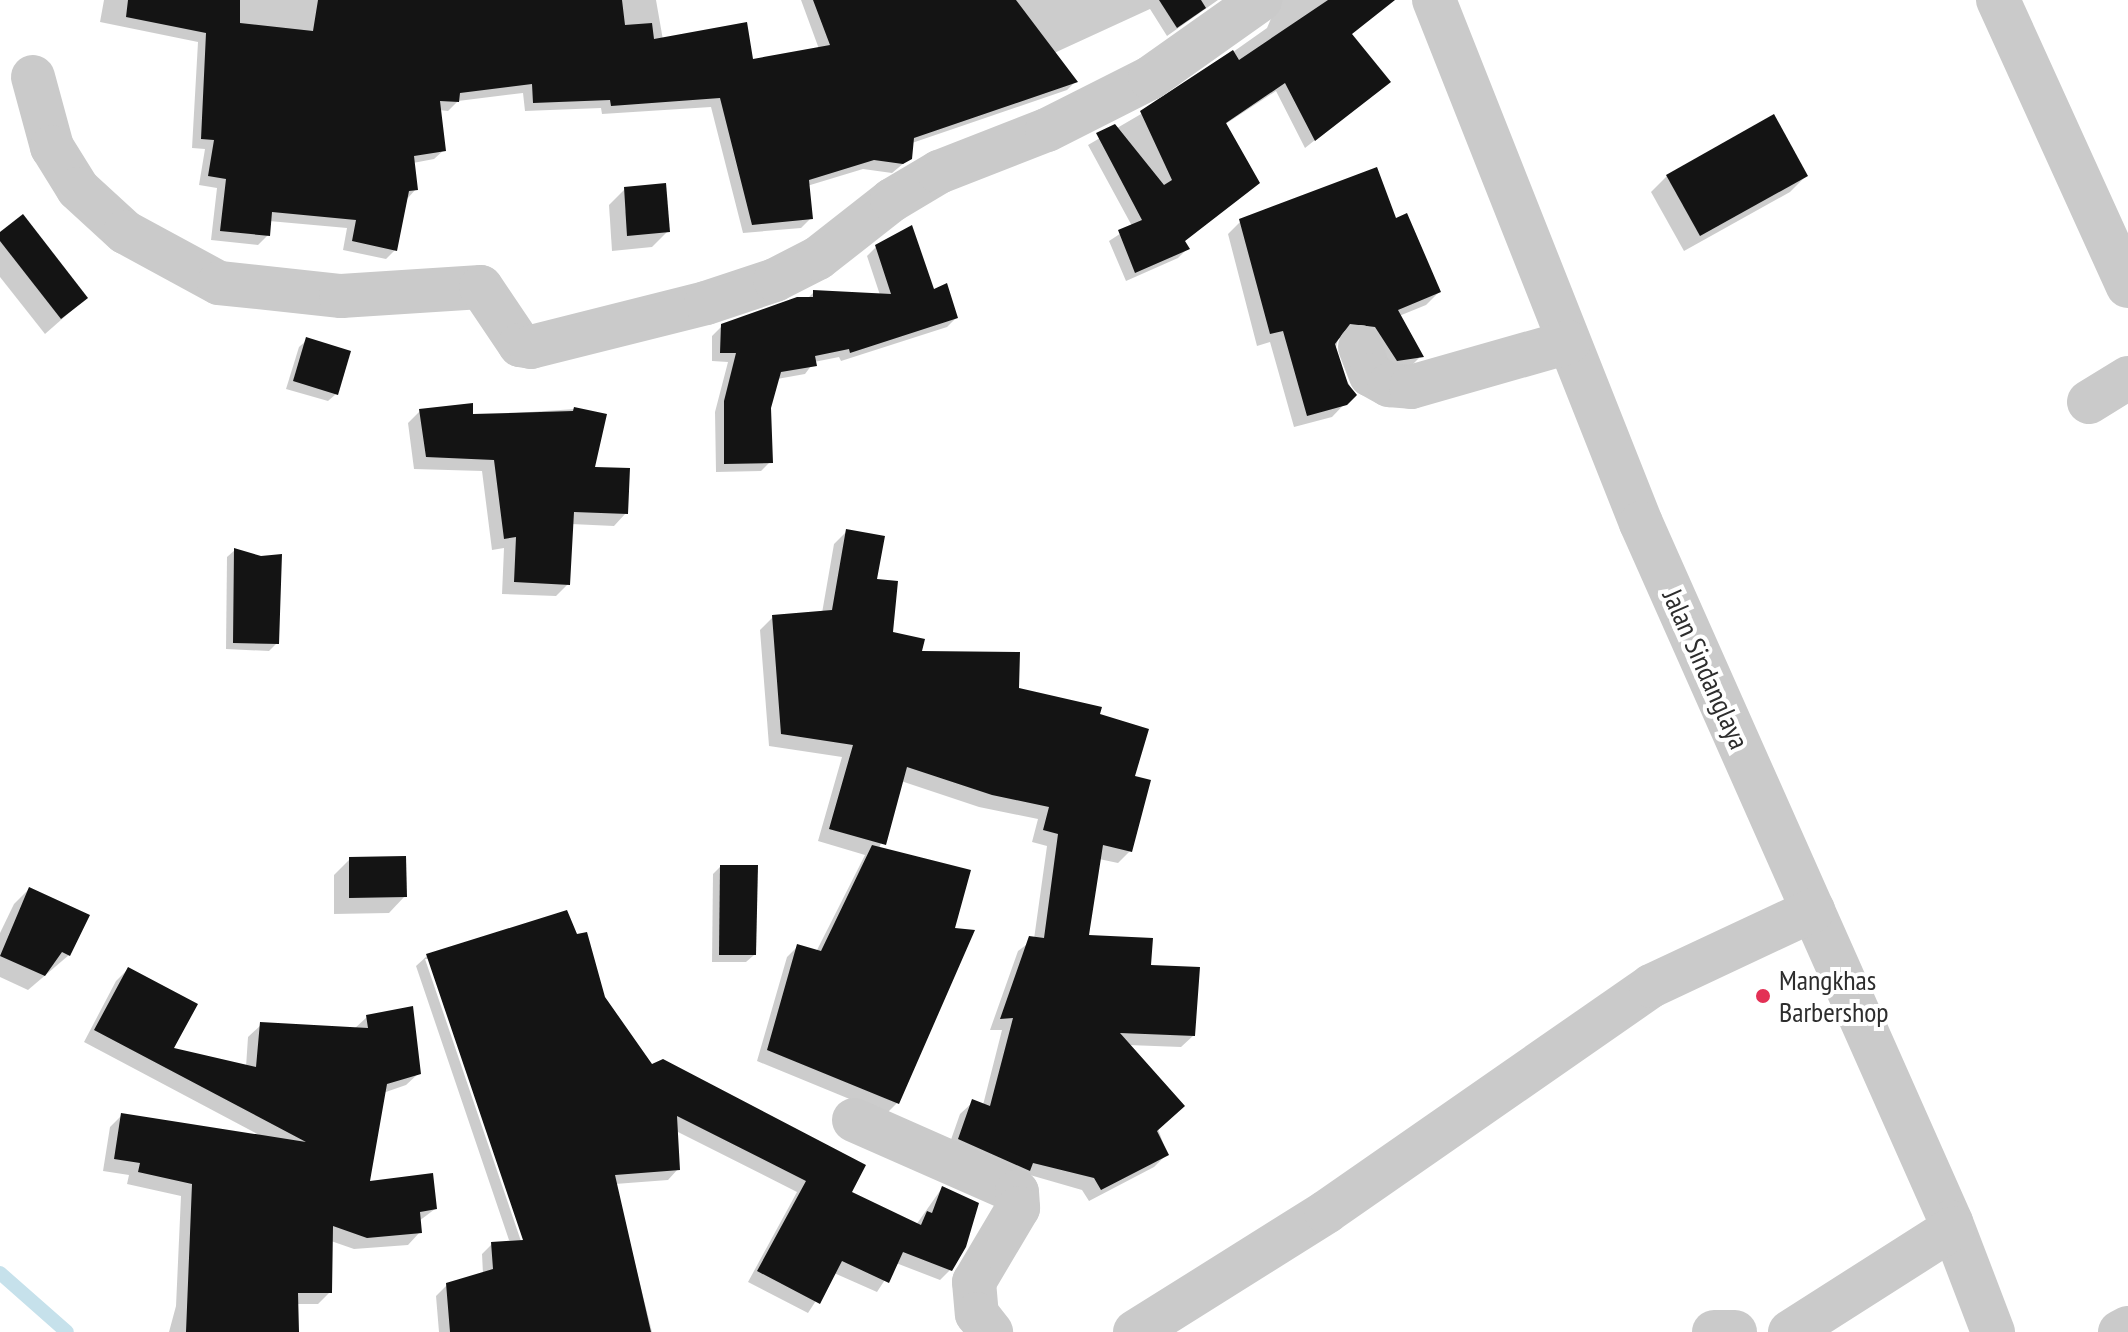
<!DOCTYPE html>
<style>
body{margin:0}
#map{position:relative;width:2128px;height:1332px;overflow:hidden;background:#fff;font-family:"PT Sans Narrow",sans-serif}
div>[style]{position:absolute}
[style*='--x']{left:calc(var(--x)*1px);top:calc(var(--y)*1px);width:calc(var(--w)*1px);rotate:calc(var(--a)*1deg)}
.shadow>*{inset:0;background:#0003}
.stream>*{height:14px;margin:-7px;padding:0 7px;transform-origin:7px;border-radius:7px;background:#c6e1eb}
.building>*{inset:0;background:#141414}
.minor>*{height:44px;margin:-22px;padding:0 22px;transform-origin:22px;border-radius:22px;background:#cacaca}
.dots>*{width:22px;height:22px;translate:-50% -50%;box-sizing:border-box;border:4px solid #fff;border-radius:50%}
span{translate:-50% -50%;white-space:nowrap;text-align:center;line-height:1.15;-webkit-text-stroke:8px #fff;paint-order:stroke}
.street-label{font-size:28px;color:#2d2d2d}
.poi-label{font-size:28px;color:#2d2d2d}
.left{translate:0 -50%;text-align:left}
</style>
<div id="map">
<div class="shadow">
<div style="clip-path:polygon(104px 0,656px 0,663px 40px,752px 61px,819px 49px,801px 0,1218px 0,1167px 36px,1150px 9px,1052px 54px,1076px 81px,1067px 90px,912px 143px,910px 158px,892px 173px,863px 169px,807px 186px,810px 219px,801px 228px,743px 233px,711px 107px,602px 114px,601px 108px,525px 111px,523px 93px,458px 101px,448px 111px,439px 110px,444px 150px,434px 159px,413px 163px,416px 189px,407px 199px,395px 250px,386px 259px,343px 250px,347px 228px,269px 221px,268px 235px,258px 245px,211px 240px,217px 188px,199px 185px,205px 149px,192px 148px,198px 42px,100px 22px)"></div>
<div style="clip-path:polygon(1271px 0,1364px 0,1350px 35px,1388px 82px,1305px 148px,1276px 91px,1224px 125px,1258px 183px,1183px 242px,1187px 249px,1178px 258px,1126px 281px,1109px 241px,1132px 226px,1088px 145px,1165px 100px,1267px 28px,1276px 7px)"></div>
<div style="clip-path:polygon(1667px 176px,1806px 176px,1790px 192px,1684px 251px,1651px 192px)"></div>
<div style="clip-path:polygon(625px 189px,668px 231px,652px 247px,612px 251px,609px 205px)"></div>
<div style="clip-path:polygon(1394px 220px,1439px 292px,1426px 305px,1399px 316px,1419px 358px,1407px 370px,1378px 369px,1351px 334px,1338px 339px,1334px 356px,1354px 394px,1332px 417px,1294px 427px,1270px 342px,1257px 346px,1228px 234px,1241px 221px)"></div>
<div style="clip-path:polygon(0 234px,86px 298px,45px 334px,0 277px)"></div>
<div style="clip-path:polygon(876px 247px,933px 291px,956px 318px,947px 327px,841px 361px,839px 357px,814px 362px,805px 374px,777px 379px,769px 408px,770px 462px,761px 471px,716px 472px,715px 412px,728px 362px,712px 361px,712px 336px,722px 326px,807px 299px,814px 292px,880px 295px,867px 256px)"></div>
<div style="clip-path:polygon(307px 340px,336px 394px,328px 401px,286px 389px,299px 347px)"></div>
<div style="clip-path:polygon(575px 409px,593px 469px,626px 513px,614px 526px,571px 524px,568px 584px,556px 596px,502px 594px,504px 548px,492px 550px,482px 471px,414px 469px,408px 423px,420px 411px,471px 416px)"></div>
<div style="clip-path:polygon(847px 531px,875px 581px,890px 633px,920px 653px,1098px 716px,1132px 778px,1130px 851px,1118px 863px,1099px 859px,1086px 937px,1149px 967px,1194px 1035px,1181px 1047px,1128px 1045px,1167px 1154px,1154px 1167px,1089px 1201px,1082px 1190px,947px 1151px,960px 1114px,973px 1102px,983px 1105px,1002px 1030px,990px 1030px,1018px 951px,1034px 939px,1047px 846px,1032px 842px,1038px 819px,979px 807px,901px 781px,879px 849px,897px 1103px,886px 1114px,757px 1061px,787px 957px,798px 946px,816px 952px,865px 855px,818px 841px,842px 757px,769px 746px,760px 630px,773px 617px,822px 613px,834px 544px)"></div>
<div style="clip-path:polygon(235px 550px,277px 643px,269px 651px,226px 649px,227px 557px)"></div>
<div style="clip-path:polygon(350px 859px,405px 896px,389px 913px,334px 914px,334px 875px)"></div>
<div style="clip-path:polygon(720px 867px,754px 955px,746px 962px,712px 962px,713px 874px)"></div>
<div style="clip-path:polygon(29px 889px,69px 955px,28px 990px,0 977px,0 933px,14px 904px)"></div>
<div style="clip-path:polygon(evenodd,566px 912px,603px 997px,651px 1066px,849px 1192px,916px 1225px,942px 1188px,950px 1270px,940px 1280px,896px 1263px,877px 1292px,834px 1273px,808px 1313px,748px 1282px,797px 1192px,676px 1131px,678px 1169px,668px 1180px,615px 1184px,652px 1332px,439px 1332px,436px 1296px,447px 1285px,483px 1274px,482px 1254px,492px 1244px,510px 1243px,416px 966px,427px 956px,566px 912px,425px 959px,429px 959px,528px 1248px,524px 1250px,425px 959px)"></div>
<div style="clip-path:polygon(128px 969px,171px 1049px,246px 1067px,248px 1037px,261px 1025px,354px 1029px,367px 1017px,419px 1073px,406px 1085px,383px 1093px,368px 1183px,435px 1209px,419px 1221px,420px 1232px,408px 1245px,354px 1249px,331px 1241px,330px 1292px,318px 1304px,296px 1304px,297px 1332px,169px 1332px,176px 1306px,181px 1196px,127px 1184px,129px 1175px,103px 1171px,110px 1127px,122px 1115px,261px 1136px,84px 1042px,116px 981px)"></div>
</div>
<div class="stream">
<div style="--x:0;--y:1273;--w:89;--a:41.4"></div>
</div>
<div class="building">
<div style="clip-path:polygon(128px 0,240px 0,240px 23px,313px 31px,318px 0,622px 0,625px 25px,652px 23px,654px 39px,747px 22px,753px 59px,830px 45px,813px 0,1016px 0,1078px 82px,914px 138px,912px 159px,903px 164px,874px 160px,809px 180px,813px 219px,752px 225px,720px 98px,611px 106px,610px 100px,533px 103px,532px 84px,460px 93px,459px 102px,440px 101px,446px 151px,414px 156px,418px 190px,409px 191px,397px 251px,352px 241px,356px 220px,272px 212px,270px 236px,220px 231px,226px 179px,208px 176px,214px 140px,201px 139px,206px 33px,126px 17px)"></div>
<div style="clip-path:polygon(1159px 0,1201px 0,1206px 8px,1177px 28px)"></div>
<div style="clip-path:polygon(1328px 0,1395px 0,1352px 34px,1391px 82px,1315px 141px,1285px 83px,1226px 123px,1260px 183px,1185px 241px,1190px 249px,1135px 273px,1118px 230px,1142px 220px,1096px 133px,1115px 124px,1164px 185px,1172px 180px,1140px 111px,1233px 50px,1239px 60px)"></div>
<div style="clip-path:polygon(1774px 114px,1808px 176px,1700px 236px,1666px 175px)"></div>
<div style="clip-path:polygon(1377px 167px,1396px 218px,1407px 213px,1441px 292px,1398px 310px,1424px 357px,1397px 361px,1375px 327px,1350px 324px,1335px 344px,1348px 384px,1357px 395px,1347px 405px,1307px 416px,1283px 331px,1270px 334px,1239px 219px)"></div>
<div style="clip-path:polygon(666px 183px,670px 232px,627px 236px,624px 187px)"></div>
<div style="clip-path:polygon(23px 214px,88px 298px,61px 319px,0 241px,0 232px)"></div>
<div style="clip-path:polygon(912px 225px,934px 289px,947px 283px,958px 318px,850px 353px,849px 349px,815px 356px,817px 366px,781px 372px,771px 408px,773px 463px,724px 464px,724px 401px,736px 353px,720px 353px,721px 324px,797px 297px,813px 297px,813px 290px,891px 294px,875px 245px)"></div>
<div style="clip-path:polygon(306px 337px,351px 351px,338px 395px,293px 381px)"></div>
<div style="clip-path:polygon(473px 403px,473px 414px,573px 411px,574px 407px,607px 414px,595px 467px,630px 468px,628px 514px,574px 512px,570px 585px,514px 582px,516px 537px,504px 539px,494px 460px,426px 457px,419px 409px)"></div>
<div style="clip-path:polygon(846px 529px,885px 536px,877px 579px,898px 581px,893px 632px,925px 639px,922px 651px,1020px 652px,1019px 688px,1102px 707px,1100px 714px,1149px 729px,1135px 776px,1151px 780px,1132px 852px,1103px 845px,1089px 935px,1153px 938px,1151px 965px,1200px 967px,1195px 1036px,1120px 1033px,1185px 1106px,1157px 1131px,1169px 1155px,1101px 1190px,1094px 1178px,1033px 1163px,1030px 1171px,958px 1139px,972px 1099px,990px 1106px,1013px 1018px,1000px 1019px,1029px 936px,1044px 938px,1058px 834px,1043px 830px,1049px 807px,992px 795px,907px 767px,886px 845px,829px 829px,853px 745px,781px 734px,772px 615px,832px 610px)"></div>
<div style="clip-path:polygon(234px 548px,261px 556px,282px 554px,279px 644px,233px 643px)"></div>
<div style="clip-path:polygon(872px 845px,971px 870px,955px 928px,975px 930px,899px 1104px,767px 1050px,797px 944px,821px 951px)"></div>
<div style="clip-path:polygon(406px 856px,407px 897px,349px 898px,349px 857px)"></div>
<div style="clip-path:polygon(720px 865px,758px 865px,756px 955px,719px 955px)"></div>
<div style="clip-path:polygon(29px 887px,90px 915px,70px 956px,62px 952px,45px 976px,0 956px)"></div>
<div style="clip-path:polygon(567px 910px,577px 934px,587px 932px,605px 997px,652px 1064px,663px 1059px,866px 1165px,852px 1192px,921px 1225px,927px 1211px,932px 1213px,942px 1186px,979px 1203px,966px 1247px,952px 1271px,903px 1252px,889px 1283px,842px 1261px,820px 1304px,757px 1271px,806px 1181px,677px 1116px,680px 1170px,615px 1175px,651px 1332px,450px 1332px,446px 1283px,493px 1269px,491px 1242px,523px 1240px,426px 954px)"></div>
<div style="clip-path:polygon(128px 967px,198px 1004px,174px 1048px,256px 1067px,260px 1022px,368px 1028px,366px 1015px,413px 1006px,421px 1074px,387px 1084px,370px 1181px,433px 1173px,437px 1209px,420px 1212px,422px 1233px,367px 1238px,333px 1226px,332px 1293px,298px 1293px,299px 1332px,186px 1332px,192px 1184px,138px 1172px,140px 1163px,114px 1159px,121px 1113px,306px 1142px,94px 1030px)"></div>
</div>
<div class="minor">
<div style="--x:1434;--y:0;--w:562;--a:68.41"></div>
<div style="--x:1641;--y:523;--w:765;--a:66.08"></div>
<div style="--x:1951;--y:1222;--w:118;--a:69.1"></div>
<div style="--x:1998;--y:0;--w:314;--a:65.6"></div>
<div style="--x:33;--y:77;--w:73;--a:74.8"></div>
<div style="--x:52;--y:147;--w:49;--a:58.2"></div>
<div style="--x:78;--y:189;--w:64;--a:42.5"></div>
<div style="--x:125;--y:232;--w:107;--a:28.5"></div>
<div style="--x:219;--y:283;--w:123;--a:6.1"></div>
<div style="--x:341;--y:296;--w:140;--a:-3.7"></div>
<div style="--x:481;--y:287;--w:70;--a:56.1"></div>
<div style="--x:520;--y:345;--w:11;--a:10"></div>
<div style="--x:531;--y:347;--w:180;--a:-14.1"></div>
<div style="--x:706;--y:303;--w:73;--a:-18.4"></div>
<div style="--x:775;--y:280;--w:48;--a:-27.1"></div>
<div style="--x:818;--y:258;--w:94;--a:-38.1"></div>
<div style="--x:892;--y:200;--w:55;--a:-30.8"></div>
<div style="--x:939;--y:172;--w:116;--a:-21.3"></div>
<div style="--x:1047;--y:130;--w:115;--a:-26.8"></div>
<div style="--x:1150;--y:78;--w:135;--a:-35.3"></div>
<div style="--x:1360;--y:347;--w:30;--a:69"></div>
<div style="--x:1371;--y:375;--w:21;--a:29"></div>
<div style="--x:1389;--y:385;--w:22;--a:5"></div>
<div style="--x:1411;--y:387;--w:164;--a:-15.9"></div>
<div style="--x:2089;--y:402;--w:46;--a:-31.6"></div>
<div style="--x:854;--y:1120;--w:178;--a:23.8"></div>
<div style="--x:1017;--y:1192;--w:16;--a:86"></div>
<div style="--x:1018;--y:1208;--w:86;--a:120.7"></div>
<div style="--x:974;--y:1282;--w:32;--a:85"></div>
<div style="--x:977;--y:1314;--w:23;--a:52"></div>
<div style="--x:1135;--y:1332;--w:226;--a:-32.1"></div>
<div style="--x:1326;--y:1212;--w:396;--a:-34.8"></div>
<div style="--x:1651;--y:986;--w:179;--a:-25.1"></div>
<div style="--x:1714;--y:1332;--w:21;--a:0"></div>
<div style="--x:1790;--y:1332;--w:193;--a:-32.5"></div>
<div style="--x:2120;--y:1332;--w:9;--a:-27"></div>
</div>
<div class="dots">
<div style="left:1763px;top:996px;background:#e33055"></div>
</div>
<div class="street-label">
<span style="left:1706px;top:669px;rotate:66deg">Jalan Sindanglaya</span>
</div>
<div class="poi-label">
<span class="left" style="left:1779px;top:996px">Mangkhas<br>Barbershop</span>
</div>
</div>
